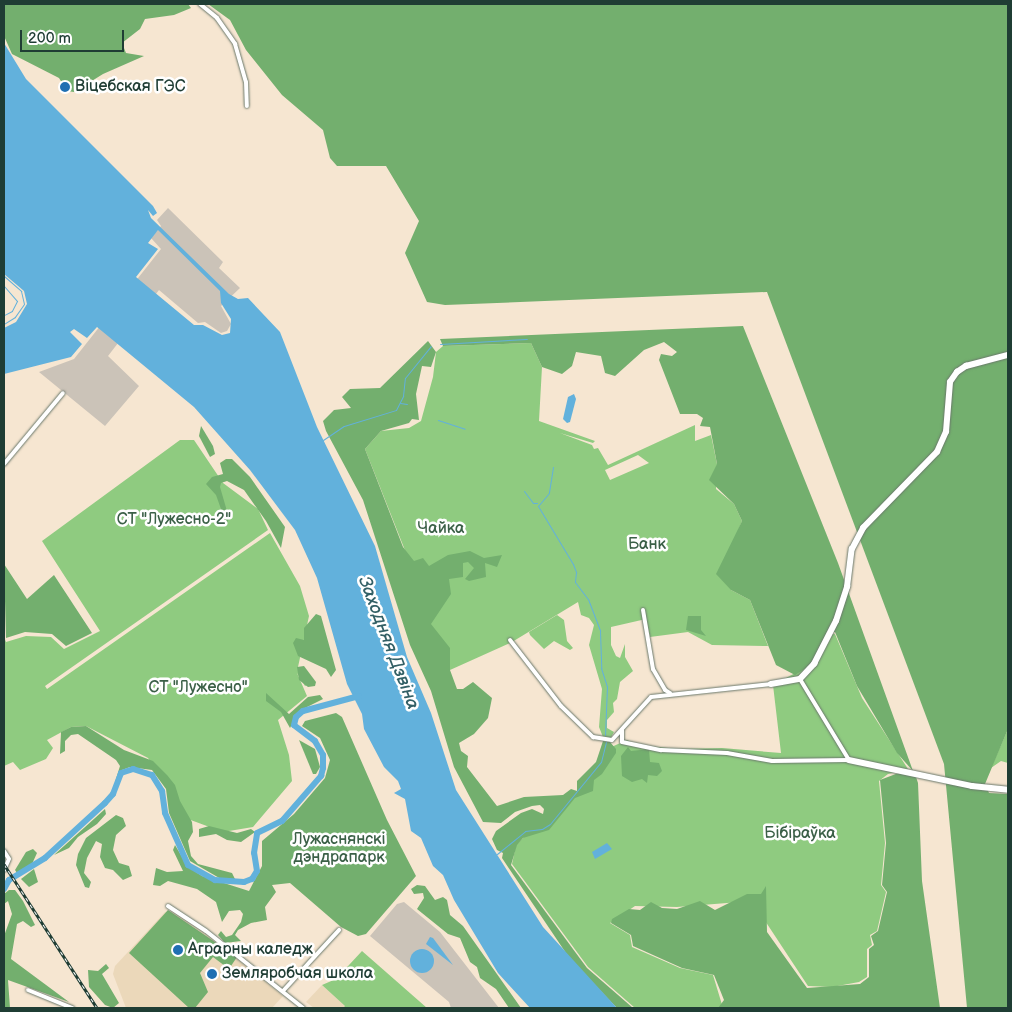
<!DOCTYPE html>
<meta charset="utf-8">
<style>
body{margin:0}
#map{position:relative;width:1012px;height:1012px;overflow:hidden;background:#f6e6d1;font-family:"Balsamiq Sans",sans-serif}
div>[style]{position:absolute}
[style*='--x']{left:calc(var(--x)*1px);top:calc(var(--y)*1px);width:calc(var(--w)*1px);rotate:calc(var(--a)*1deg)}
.built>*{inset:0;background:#ebd8ba}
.industrial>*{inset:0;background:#cbc3b8}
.green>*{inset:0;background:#8fcb80}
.forest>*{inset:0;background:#73af6e}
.water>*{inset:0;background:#62b1dc}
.round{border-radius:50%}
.stream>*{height:1px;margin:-0.5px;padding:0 0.5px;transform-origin:0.5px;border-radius:0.5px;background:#62b1dc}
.river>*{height:6px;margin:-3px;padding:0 3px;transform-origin:3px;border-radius:3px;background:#62b1dc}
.roads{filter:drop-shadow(0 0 1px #6a786b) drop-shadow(0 0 1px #6a786b)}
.street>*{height:4px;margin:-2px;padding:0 2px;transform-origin:2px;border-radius:2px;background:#fff}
.secondary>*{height:5.5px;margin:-2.75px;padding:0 2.75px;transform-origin:2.75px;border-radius:2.75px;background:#fff}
.rail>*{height:3px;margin-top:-1.5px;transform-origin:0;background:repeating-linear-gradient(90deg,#fff 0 4px,#1f3d34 0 8px);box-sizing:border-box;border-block:1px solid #1f3d34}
.dots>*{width:14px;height:14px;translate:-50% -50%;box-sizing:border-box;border:2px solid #fff;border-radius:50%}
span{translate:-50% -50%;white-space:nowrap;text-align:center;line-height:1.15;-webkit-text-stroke:5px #fff;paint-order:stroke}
.poi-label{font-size:16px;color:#1f3d34}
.left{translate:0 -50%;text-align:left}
.park-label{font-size:16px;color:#3b6047}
.water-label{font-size:18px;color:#336066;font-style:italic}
.frame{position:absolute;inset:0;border:5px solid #1f3d34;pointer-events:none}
.scale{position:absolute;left:20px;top:30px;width:104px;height:22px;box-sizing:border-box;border:2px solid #1f3d34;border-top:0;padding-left:6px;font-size:15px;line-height:18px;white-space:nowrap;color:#1f3d34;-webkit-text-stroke:4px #fff;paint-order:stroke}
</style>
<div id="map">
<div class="built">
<div style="clip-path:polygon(173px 911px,210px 937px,283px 996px,272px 1008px,126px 1008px,113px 974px,115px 966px,165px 912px)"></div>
<div style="clip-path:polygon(322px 985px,345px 1006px,343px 1008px,314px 1008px,306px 1002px)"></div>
</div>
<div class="industrial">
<div style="clip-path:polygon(168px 208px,223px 262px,219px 268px,240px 288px,221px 306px,231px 324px,227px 331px,221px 333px,205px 322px,198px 323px,159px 290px,108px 356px,139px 386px,105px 426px,39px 372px,74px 359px,161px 249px,151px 238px,161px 226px,157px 220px)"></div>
<div style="clip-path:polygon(404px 902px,440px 932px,499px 1008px,451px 1008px,449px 1002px,370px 936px,397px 904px)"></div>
</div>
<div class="green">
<div style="clip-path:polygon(evenodd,531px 343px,542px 367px,539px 421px,595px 441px,593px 443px,560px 433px,592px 445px,594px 449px,598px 448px,608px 465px,695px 425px,695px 441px,711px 435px,717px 464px,716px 489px,734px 504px,742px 521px,735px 538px,731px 590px,750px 600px,768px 646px,712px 645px,688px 632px,650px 637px,646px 619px,611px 627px,611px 645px,616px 656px,620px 658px,625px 644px,625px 657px,633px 671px,620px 682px,617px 699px,613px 703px,614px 712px,607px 720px,607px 728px,614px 732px,610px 739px,603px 737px,599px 727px,602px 689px,589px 645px,594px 625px,589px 618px,581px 615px,578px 602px,512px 642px,450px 670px,426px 631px,410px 563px,365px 449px,381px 431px,409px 428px,421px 421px,433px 377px,436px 352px,443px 346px,531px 343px,638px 455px,649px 463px,610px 480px,605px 470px,638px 455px)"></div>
<div style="clip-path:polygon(180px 440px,194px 440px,223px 483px,258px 509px,268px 530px,45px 686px,47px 689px,270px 533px,300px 586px,309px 616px,298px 667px,309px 684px,305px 686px,297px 673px,307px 696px,278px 720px,289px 755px,292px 781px,253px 827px,223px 832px,188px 819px,148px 758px,86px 726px,71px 727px,47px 740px,53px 748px,46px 759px,20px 770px,13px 762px,4px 766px,4px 637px,6px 642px,26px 636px,51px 637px,64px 649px,100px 631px,42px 541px)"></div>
<div style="clip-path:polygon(557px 615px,564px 620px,567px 641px,573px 648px,570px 650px,554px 641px,544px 649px,530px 635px,529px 632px)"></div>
<div style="clip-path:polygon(828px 633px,835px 634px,862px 698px,908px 769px,888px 774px,879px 781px,885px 843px,881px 885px,886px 892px,877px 931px,870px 935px,872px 945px,867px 949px,867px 977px,859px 982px,832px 987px,808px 986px,752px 901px,677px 907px,635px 906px,610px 923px,630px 935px,632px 947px,680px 968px,713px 975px,723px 1008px,635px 1008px,588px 967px,512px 864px,516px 845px,527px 834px,542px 831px,588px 781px,607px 749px,627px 740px,638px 745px,678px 749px,722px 748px,781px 753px,773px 685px,812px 664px)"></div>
<div style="clip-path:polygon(1008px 729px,1008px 763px,1001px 761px,991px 768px)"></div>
<div style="clip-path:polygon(362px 951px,427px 1008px,343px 1008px,345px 1006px,322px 985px,336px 979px)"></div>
</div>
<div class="forest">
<div style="clip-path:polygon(4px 4px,188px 4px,191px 8px,174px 15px,145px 19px,140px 29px,122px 43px,126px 53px,144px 56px,103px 74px,74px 92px,67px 91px,59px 78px,12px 54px,4px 36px)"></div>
<div style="clip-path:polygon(208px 4px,1008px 4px,1008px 729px,985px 784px,989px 793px,1008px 794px,1008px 1008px,967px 1008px,944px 764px,767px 292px,445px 305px,427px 302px,405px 253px,419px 221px,386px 166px,337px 166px,330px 158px,323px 130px,282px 95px,246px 50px,230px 20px)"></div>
<div style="clip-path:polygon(743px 326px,838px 563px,913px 771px,897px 753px,857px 686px,835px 632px,827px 632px,812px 664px,795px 675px,776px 665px,750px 600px,731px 590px,716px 574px,742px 521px,734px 504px,709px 480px,717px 464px,710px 427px,700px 426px,703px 418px,697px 414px,680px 414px,659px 360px,661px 354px,672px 356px,677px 352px,664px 342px,644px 350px,615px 376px,605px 373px,601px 356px,576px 352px,572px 366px,562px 374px,542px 367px,531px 343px,443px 346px,440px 339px)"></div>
<div style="clip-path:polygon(428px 341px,436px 352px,431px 367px,422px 366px,416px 394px,419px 420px,412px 419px,409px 423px,381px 431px,365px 449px,403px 547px,414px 561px,423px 558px,429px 566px,448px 555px,470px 551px,484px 558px,502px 555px,497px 567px,485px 563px,486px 577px,469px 581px,465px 579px,474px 568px,468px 562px,463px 563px,463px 577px,449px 579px,451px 594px,431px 624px,450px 648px,450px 670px,457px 689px,463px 689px,473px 682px,492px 698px,488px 718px,474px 734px,459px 743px,461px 751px,468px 756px,467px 767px,497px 806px,524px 797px,563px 795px,571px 789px,577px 791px,577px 781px,596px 762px,603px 741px,610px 742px,616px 749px,616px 753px,602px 774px,594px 780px,593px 791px,575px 798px,549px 830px,523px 838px,517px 845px,511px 865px,587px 968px,633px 1008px,617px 1008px,570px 959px,502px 858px,503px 853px,497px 850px,492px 839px,496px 831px,521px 813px,532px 809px,543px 814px,544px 809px,540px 805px,532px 806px,515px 812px,501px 823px,483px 822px,454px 767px,431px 691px,410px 645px,363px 500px,326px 431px,323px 421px,334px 410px,351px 408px,342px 397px,350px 389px,380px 388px)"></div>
<div style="clip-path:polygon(201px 426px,213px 446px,215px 454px,210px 457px,199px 436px)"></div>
<div style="clip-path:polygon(226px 459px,232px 459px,250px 477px,285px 527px,281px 548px,266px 521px,244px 490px,227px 481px,221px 483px,220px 487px,229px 518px,226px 526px,222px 525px,216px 516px,221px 509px,216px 495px,206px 484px,212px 477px,223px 474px,220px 463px)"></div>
<div style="clip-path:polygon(4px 564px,27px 599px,54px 575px,92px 633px,66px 646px,52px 634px,25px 632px,6px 638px)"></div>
<div style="clip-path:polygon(316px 614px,321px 616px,336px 670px,331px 677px,326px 669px,298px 656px,293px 643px,296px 638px,304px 640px,304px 628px)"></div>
<div style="clip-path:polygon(688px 616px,701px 616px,701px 630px,706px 636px,686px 630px)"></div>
<div style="clip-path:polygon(304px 666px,316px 682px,315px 686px,308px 687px,299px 680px,297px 667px)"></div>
<div style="clip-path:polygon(266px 693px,289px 714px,308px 697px,320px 695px,323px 699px,299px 711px,290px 728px,281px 712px,266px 701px)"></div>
<div style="clip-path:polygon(336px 713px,342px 717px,387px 820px,416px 876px,366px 934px,358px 936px,341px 927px,290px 883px,272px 885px,276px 892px,265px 907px,267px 920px,251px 923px,238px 930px,235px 935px,241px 941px,225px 943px,218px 935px,221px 931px,226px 937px,232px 935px,241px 922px,243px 914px,240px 910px,229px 911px,222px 922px,216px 902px,197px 889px,168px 881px,160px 886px,153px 885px,156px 868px,167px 872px,183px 871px,173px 850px,175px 845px,188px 867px,202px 876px,249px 891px,262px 866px,262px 841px,294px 814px,325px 778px,330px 760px,320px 738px,302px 726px,305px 721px)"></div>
<div style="clip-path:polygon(86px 726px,124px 750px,153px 761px,167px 775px,175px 785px,180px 801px,192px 822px,193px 832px,188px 841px,191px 856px,198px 864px,232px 873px,235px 879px,221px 879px,190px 861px,169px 813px,166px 789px,152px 770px,130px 767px,122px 770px,115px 782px,120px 766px,116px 760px,78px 734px,71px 735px,65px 741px,65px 751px,60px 754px,61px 732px,71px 727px)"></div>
<div style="clip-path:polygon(299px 740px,315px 749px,320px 767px,316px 774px,313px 774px)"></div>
<div style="clip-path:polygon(628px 747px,631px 751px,649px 749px,650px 762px,659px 763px,662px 771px,657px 776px,648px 775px,647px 783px,642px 779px,632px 782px,622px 776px,621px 756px)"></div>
<div style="clip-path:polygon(901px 772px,916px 777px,918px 783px,922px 881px,940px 1008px,718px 1008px,724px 1000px,714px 975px,682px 968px,633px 946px,631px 935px,611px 923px,612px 919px,629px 909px,640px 910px,651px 902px,662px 908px,677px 909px,700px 901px,715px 910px,747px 894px,761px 894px,766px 886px,767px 932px,807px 988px,860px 984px,869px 977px,869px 949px,874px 945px,871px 936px,878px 931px,887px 892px,882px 885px,886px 843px,880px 780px)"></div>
<div style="clip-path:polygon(105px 809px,106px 814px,97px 824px,78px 837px,69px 848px,54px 855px)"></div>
<div style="clip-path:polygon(116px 815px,123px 818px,126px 826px,116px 835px,113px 850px,119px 863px,129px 866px,132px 876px,123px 880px,113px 870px,105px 868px,100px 857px,102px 844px,96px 841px,87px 858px,84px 873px,91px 882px,89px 888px,85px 887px,76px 865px,78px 854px,86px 838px)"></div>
<div style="clip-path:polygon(209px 826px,237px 833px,251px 829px,255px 832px,241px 842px,227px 840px,216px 834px,199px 837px,199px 829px)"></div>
<div style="clip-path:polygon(33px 849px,37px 853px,32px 864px,17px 873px,15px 870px,26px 852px)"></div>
<div style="clip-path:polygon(34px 869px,38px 882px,29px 887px,21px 879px)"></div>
<div style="clip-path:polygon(417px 885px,425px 886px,435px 900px,443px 897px,447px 900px,450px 915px,463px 926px,521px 1008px,509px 1008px,496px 989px,480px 978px,477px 967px,470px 962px,460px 938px,448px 934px,417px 909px,424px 898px,423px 893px,414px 894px,411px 889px)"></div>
<div style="clip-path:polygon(9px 890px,15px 890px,23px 901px,35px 925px,31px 927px,23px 921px,17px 924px,11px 959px,69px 1002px,8px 980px,10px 1008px,4px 1008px,4px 936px,12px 914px,8px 901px,4px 904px,4px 894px)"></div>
<div style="clip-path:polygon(168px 910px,237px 957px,229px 969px,213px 957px,200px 973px,208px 992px,195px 1008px,189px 1008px,129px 953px)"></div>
<div style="clip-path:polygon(106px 964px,109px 968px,102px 974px,119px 1003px,113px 1008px,105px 1005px,89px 987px,88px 970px,98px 971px)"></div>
</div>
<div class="water">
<div style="clip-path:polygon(evenodd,4px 43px,26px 79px,153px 206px,157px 213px,153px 216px,148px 210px,151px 218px,229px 294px,238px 299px,248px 298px,280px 332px,317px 427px,375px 546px,407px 657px,431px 713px,456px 790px,543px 927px,617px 1008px,530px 1008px,498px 973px,454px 900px,443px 875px,433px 866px,421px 838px,411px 831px,405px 799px,394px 793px,401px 789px,398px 781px,384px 767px,364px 729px,362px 714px,347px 684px,317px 578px,295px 530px,250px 470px,194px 407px,97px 327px,87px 338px,74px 329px,70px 332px,82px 344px,71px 357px,4px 374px,4px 328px,16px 322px,27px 304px,24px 291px,4px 274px,4px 43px,158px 230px,220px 291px,221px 303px,231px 319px,230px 333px,222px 335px,203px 325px,194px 325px,136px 277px,158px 249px,148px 243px,158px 230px)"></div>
<div style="clip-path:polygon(574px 394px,576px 399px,570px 422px,567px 423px,563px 419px,568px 397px)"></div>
<div style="clip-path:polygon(607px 843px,612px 849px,595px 859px,592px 852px)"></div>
<div style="clip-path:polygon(430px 937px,433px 938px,453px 965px,426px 944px)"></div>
<div class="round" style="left:410px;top:949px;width:24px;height:24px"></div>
</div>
<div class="stream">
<div style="--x:4;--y:276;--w:23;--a:41"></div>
<div style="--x:21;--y:291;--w:13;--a:77"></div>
<div style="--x:24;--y:304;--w:16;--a:125"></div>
<div style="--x:15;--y:317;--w:13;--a:148"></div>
<div style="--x:4;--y:286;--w:20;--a:49"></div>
<div style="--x:17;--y:301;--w:11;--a:117"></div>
<div style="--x:12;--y:311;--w:9;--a:153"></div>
<div style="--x:440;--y:344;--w:87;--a:-3.3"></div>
<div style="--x:400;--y:403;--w:7;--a:8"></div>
<div style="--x:438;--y:420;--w:28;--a:18"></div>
<div style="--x:323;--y:440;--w:25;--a:-34"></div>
<div style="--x:344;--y:426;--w:54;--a:-17.1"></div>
<div style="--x:396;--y:410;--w:16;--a:-63"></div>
<div style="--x:403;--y:396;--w:18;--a:-84"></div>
<div style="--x:405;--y:378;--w:41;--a:-50.9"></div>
<div style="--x:553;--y:467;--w:26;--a:99"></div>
<div style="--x:549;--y:493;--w:17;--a:130"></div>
<div style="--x:538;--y:506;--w:68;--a:58.9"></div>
<div style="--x:573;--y:564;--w:9;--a:69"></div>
<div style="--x:576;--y:572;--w:10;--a:96"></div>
<div style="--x:575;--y:582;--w:21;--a:53"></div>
<div style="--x:588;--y:599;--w:34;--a:69"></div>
<div style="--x:600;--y:631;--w:37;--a:88"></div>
<div style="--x:601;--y:668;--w:19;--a:72"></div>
<div style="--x:607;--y:686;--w:49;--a:92.3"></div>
<div style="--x:524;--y:491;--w:15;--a:53"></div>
<div style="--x:533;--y:503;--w:4;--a:0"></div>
<div style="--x:497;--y:854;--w:36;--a:-39"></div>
<div style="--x:525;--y:831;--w:17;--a:-7"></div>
<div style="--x:542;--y:829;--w:9;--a:-32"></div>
<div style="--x:550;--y:824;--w:80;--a:-50.6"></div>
<div style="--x:601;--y:762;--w:21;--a:-76"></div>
</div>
<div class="river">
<div style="--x:4;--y:889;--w:10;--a:-61"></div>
<div style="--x:9;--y:880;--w:42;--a:-31.4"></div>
<div style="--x:45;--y:858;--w:81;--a:-42.5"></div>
<div style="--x:105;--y:803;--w:12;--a:-48"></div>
<div style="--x:113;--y:794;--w:22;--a:-69"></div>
<div style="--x:121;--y:773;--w:13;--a:-18"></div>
<div style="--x:133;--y:769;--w:20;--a:18"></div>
<div style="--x:152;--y:775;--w:19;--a:58"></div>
<div style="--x:162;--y:791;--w:22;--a:82"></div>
<div style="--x:165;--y:813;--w:57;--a:66.1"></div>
<div style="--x:188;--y:865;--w:31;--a:29"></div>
<div style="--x:215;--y:880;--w:29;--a:4"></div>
<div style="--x:244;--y:882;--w:9;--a:-21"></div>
<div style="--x:252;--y:879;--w:9;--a:-58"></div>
<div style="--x:257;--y:871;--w:18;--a:-99"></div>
<div style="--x:254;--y:853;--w:20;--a:-81"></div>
<div style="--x:257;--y:833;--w:28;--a:-26"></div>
<div style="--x:282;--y:821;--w:60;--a:-49.1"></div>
<div style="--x:321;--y:776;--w:8;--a:-76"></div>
<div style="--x:323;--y:768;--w:13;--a:-90"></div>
<div style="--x:323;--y:755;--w:16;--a:-120"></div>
<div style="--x:315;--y:741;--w:26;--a:-143"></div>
<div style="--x:294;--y:725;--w:8;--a:-76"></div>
<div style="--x:296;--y:717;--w:9;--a:-41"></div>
<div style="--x:303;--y:711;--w:58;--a:-15"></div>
</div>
<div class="roads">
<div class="street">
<div style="--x:200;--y:4;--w:22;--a:39"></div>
<div style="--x:217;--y:18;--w:32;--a:55"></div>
<div style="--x:235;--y:44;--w:40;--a:74"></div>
<div style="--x:246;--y:82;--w:24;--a:88"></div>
<div style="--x:4;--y:464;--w:92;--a:-50.3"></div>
<div style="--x:643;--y:610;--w:60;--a:80.4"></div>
<div style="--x:653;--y:669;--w:24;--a:60"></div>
<div style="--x:665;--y:690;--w:6;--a:31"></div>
<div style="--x:510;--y:640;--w:83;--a:52.3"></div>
<div style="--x:561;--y:706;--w:45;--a:44.1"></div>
<div style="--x:593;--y:737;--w:19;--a:9"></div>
<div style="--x:612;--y:740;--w:58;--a:-47.8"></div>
<div style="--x:651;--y:697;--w:121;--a:-6.2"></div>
<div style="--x:622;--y:730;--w:12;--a:90"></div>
<div style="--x:622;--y:742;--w:40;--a:12"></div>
<div style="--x:661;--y:750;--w:66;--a:2.6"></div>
<div style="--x:727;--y:753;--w:46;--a:10.1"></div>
<div style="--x:772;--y:761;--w:77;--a:-0.7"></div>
<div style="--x:849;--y:760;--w:95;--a:-121.2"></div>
<div style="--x:4;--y:851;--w:9;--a:58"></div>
<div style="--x:9;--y:859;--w:12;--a:114"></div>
<div style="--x:168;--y:906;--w:45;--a:33.3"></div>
<div style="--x:206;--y:931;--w:124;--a:38.4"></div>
<div style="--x:28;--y:990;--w:48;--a:22.2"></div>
<div style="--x:283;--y:991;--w:83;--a:-47.4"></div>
</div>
<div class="secondary">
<div style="--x:771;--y:684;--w:29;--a:-10"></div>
<div style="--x:800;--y:679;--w:21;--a:-47"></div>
<div style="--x:814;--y:664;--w:48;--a:-62.9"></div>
<div style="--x:836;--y:621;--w:36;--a:-72"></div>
<div style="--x:847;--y:587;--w:38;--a:-83"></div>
<div style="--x:852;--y:549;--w:24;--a:-62"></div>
<div style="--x:863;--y:528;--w:106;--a:-45.8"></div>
<div style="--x:937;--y:452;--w:22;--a:-66"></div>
<div style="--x:946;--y:432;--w:50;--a:-85.4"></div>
<div style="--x:950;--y:382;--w:12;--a:-55"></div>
<div style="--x:957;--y:372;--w:11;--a:-34"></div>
<div style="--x:966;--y:366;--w:43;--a:-14.7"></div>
<div style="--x:849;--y:760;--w:126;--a:11.9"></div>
<div style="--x:972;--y:786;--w:36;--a:6"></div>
</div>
</div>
<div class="rail">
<div style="--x:4;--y:864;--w:171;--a:57.1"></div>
</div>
<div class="dots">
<div style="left:65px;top:87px;background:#1f6fb2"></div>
<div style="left:178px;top:950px;background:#1f6fb2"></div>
<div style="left:212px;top:974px;background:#1f6fb2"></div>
</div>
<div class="poi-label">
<span class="left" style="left:75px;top:87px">Віцебская ГЭС</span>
<span class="left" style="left:188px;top:950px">Аграрны каледж</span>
<span class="left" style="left:222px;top:974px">Земляробчая школа</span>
</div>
<div class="park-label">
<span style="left:174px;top:520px">СТ "Лужесно-2"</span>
<span style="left:441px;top:529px">Чайка</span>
<span style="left:647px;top:545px">Банк</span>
<span style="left:198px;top:688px">СТ "Лужесно"</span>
<span style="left:800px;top:834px">Бібіраўка</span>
<span style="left:339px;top:849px">Лужаснянскі<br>дэндрапарк</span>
</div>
<div class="water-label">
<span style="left:388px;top:643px;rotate:69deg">Заходняя Дзвіна</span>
</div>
<div class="frame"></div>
<div class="scale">200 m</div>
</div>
